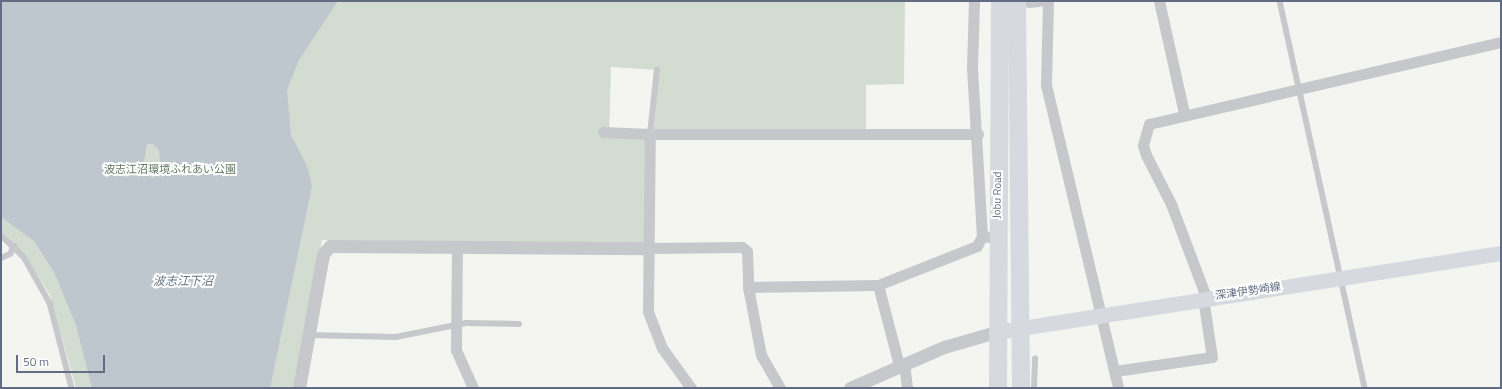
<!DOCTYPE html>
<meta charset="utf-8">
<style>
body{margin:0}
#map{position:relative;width:1502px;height:389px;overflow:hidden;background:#f4f5f0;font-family:"Titillium Web","Noto Sans JP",sans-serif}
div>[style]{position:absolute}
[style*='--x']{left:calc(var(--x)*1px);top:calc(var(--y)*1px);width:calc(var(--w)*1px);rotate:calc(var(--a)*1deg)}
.green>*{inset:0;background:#d3dcd1}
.water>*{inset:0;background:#bfc7ce}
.service>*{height:5.5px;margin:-2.75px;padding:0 2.75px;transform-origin:2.75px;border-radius:2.75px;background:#c6c8cc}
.minor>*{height:11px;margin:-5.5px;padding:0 5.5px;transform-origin:5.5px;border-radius:5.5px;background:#c6c8cc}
.tertiary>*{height:13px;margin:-6.5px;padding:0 6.5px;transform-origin:6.5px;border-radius:6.5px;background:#c6c8cc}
.secondary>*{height:15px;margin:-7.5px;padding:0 7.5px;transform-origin:7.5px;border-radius:7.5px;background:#d6d9df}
.trunk>*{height:18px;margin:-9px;padding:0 9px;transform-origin:9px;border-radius:9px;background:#d6d9df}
span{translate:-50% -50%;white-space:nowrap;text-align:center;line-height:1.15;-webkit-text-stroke:4px #fff;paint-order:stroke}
.park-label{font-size:11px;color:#617a61}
.street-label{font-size:11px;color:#626d83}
.water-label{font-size:12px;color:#637587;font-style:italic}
.frame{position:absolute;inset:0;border:2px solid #626d83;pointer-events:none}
.scale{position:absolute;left:16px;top:355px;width:89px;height:18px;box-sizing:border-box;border:2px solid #626d83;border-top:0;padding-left:5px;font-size:12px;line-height:14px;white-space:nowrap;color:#626d83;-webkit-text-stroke:3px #fff;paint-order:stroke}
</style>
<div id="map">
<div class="green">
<div style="clip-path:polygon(1px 1px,905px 1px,904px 84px,866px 85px,866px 131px,653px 130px,659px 70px,611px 67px,609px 137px,641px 136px,645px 141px,645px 240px,642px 244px,322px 240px,293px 388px,76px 388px,50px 295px,27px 258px,1px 231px)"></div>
</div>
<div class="water">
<div style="clip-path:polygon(evenodd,1px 1px,338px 1px,299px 60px,287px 90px,291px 135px,307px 166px,312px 186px,270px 388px,92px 388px,76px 325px,54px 272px,34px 241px,1px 217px,1px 1px,147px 144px,153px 144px,159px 150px,161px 171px,153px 178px,142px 172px,147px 144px)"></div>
</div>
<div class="service">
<div style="--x:1280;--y:1;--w:396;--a:77.6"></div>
<div style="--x:650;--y:134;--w:64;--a:-83.8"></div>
<div style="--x:1;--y:235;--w:32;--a:44"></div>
<div style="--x:24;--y:257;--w:53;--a:60.5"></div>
<div style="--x:50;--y:303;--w:88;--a:75.5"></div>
<div style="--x:1;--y:258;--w:10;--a:-24"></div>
<div style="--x:10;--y:254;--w:9;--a:-63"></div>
<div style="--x:309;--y:335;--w:87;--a:1.3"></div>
<div style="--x:396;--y:337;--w:71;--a:-11.3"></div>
<div style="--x:466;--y:323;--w:53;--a:1.1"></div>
<div style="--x:1034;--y:388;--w:29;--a:-88"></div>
</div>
<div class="minor">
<div style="--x:974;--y:1;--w:67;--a:91.7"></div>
<div style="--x:972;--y:68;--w:168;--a:86.6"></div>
<div style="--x:1048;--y:1;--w:84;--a:91.4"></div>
<div style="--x:1046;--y:85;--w:311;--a:76.6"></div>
<div style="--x:1159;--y:1;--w:115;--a:77.4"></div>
<div style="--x:1029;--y:2;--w:10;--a:-6"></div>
<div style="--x:603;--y:132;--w:47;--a:2.4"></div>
<div style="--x:457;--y:248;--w:102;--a:90.6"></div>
<div style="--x:456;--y:350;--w:42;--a:65.9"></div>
<div style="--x:649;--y:248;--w:93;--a:-0.6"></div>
<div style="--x:742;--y:247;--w:6;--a:39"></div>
<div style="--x:747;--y:251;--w:36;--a:88"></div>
<div style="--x:748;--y:287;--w:130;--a:-0.9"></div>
<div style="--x:878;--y:285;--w:106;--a:-21.5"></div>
<div style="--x:977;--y:246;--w:11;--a:-63"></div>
<div style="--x:982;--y:236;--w:15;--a:8"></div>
<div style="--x:878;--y:285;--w:83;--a:75.3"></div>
<div style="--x:748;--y:287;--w:69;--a:79.2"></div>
<div style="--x:761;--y:355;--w:38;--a:60"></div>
<div style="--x:1206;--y:297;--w:99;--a:-110.6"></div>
<div style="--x:1171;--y:204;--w:55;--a:-117"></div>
<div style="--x:1146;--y:155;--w:10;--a:-107"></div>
<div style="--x:1143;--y:145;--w:22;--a:-74"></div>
<div style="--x:1149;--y:124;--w:361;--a:-13.1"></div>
<div style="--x:904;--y:363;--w:25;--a:83"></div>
<div style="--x:1115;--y:371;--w:98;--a:-8.2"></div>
<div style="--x:1212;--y:357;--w:60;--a:-98.7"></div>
<div style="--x:691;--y:388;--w:49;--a:-125.9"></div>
<div style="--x:662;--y:348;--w:40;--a:-111"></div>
<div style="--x:648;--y:311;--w:177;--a:-89.4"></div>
<div style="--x:650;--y:134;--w:328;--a:0"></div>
</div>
<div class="tertiary">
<div style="--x:299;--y:388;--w:136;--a:-79.8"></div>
<div style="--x:323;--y:254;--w:11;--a:-49"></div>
<div style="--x:330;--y:246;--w:319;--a:0.4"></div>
<div style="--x:850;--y:388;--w:103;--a:-23.6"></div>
<div style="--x:944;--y:347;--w:54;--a:-16.1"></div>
</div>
<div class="secondary">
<div style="--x:996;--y:332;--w:511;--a:-8.89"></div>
</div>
<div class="trunk">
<div style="--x:1017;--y:1;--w:387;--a:89.4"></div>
<div style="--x:998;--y:388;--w:387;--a:-89.7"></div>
</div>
<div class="park-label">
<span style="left:170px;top:169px">波志江沼環境ふれあい公園</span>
</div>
<div class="street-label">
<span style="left:997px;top:195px;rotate:-89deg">Jobu Road</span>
<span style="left:1248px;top:291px;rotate:-8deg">深津伊勢崎線</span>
</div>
<div class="water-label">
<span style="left:183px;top:281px">波志江下沼</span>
</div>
<div class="frame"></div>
<div class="scale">50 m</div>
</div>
